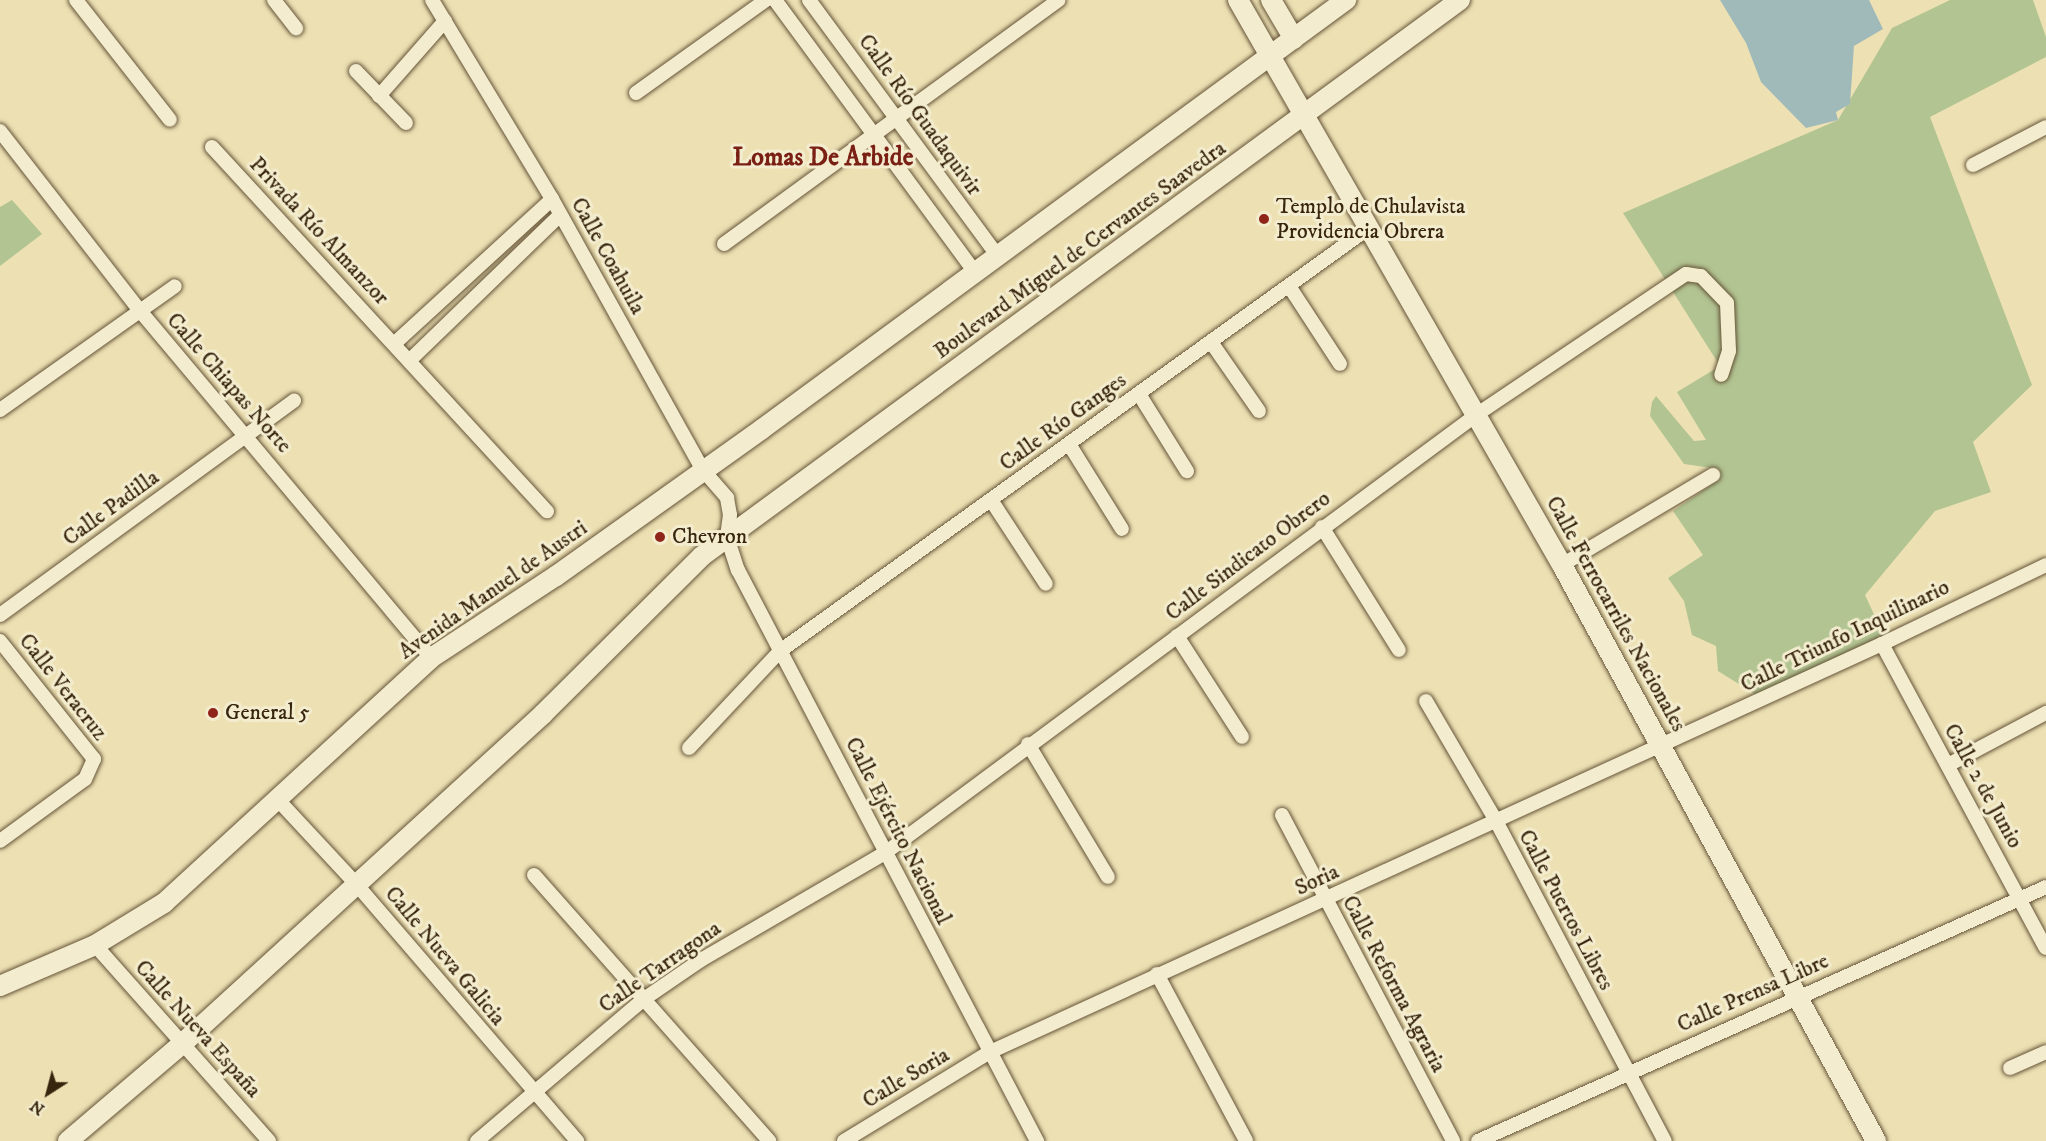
<!DOCTYPE html>
<meta charset="utf-8">
<style>
body{margin:0}
#map{position:relative;width:2046px;height:1141px;overflow:hidden;background:#ede1b4;font-family:"IM FELL DW Pica",serif}
div>[style]{position:absolute}
[style*='--x']{left:calc(var(--x)*1px);top:calc(var(--y)*1px);width:calc(var(--w)*1px);rotate:calc(var(--a)*1deg)}
.green>*{inset:0;background:#b2c492}
.water>*{inset:0;background:#a0bab9}
.roads{filter:drop-shadow(0 0 2px #655438) drop-shadow(0 0 2px #655438)}
.street>*{height:14px;margin:-7px;padding:0 7px;transform-origin:7px;border-radius:7px;background:#f3ecce}
.secondary>*{height:20px;margin:-10px;padding:0 10px;transform-origin:10px;border-radius:10px;background:#f3ecce}
.dots>*{width:16px;height:16px;translate:-50% -50%;box-sizing:border-box;border:3px solid #f3ecce;border-radius:50%}
span{translate:-50% -50%;white-space:nowrap;text-align:center;line-height:1.15;-webkit-text-stroke:6px #f3ecce;paint-order:stroke}
.street-label{font-size:22px;color:#38250e}
.poi-label{font-size:22px;color:#38250e}
.left{translate:0 -50%;text-align:left}
.quarter-label{font-size:26px;color:#7a1f14;font-weight:700}
.north{position:absolute;left:18px;top:1063px;width:60px;height:60px;-webkit-text-stroke:4px #f3ecce;paint-order:stroke;rotate:216deg;font-size:16px;font-weight:700;line-height:24px;text-align:center;color:#38250e}
.north::after{content:'';display:block;margin:auto;width:21px;height:27px;background:#38250e;clip-path:polygon(50% 0,100% 100%,50% 72%,0 100%)}
</style>
<div id="map">
<div class="green">
<div style="clip-path:polygon(1950px 0,2033px 0,2046px 37px,2046px 57px,1930px 117px,2032px 385px,1973px 442px,1991px 492px,1935px 511px,1865px 595px,1884px 636px,1758px 696px,1718px 671px,1716px 646px,1692px 635px,1684px 601px,1668px 578px,1703px 555px,1673px 511px,1714px 483px,1712px 468px,1684px 464px,1650px 416px,1652px 402px,1656px 396px,1694px 441px,1706px 440px,1677px 392px,1720px 366px,1623px 213px,1838px 120px,1892px 28px)"></div>
<div style="clip-path:polygon(12px 200px,42px 234px,0 266px,0 207px)"></div>
</div>
<div class="water">
<div style="clip-path:polygon(1720px 0,1869px 0,1883px 29px,1854px 46px,1850px 104px,1836px 112px,1838px 120px,1806px 128px,1761px 82px,1746px 43px)"></div>
</div>
<div class="roads">
<div class="street">
<div style="--x:76;--y:0;--w:152;--a:51.9"></div>
<div style="--x:274;--y:0;--w:36;--a:52"></div>
<div style="--x:432;--y:0;--w:232;--a:58.9"></div>
<div style="--x:552;--y:199;--w:310;--a:60.9"></div>
<div style="--x:703;--y:470;--w:37;--a:49"></div>
<div style="--x:727;--y:498;--w:17;--a:80"></div>
<div style="--x:730;--y:515;--w:22;--a:98"></div>
<div style="--x:727;--y:537;--w:35;--a:72"></div>
<div style="--x:738;--y:570;--w:645;--a:62.36"></div>
<div style="--x:775;--y:0;--w:336;--a:53.7"></div>
<div style="--x:809;--y:0;--w:317;--a:53.6"></div>
<div style="--x:356;--y:71;--w:72;--a:46.1"></div>
<div style="--x:636;--y:93;--w:160;--a:-35.6"></div>
<div style="--x:379;--y:96;--w:100;--a:-48.7"></div>
<div style="--x:0;--y:131;--w:229;--a:52.1"></div>
<div style="--x:141;--y:312;--w:451;--a:50"></div>
<div style="--x:212;--y:147;--w:495;--a:47.4"></div>
<div style="--x:1973;--y:165;--w:82;--a:-27.5"></div>
<div style="--x:724;--y:244;--w:414;--a:-36.1"></div>
<div style="--x:1289;--y:286;--w:93;--a:56.8"></div>
<div style="--x:1211;--y:342;--w:84;--a:55.2"></div>
<div style="--x:395;--y:343;--w:213;--a:-42.5"></div>
<div style="--x:410;--y:360;--w:209;--a:-44"></div>
<div style="--x:1139;--y:394;--w:91;--a:58.1"></div>
<div style="--x:0;--y:410;--w:214;--a:-35.3"></div>
<div style="--x:1069;--y:444;--w:100;--a:58.1"></div>
<div style="--x:991;--y:500;--w:100;--a:56.8"></div>
<div style="--x:1322;--y:527;--w:145;--a:58"></div>
<div style="--x:1562;--y:565;--w:176;--a:-30.8"></div>
<div style="--x:0;--y:615;--w:364;--a:-36.1"></div>
<div style="--x:1177;--y:636;--w:120;--a:57.2"></div>
<div style="--x:0;--y:641;--w:151;--a:51.5"></div>
<div style="--x:94;--y:759;--w:22;--a:114"></div>
<div style="--x:85;--y:779;--w:105;--a:143.9"></div>
<div style="--x:1882;--y:644;--w:345;--a:61.7"></div>
<div style="--x:1426;--y:701;--w:137;--a:59.7"></div>
<div style="--x:1495;--y:819;--w:364;--a:62.2"></div>
<div style="--x:1028;--y:744;--w:155;--a:59"></div>
<div style="--x:689;--y:748;--w:133;--a:-46.8"></div>
<div style="--x:780;--y:651;--w:727;--a:-35.7"></div>
<div style="--x:1948;--y:765;--w:111;--a:-28"></div>
<div style="--x:279;--y:801;--w:115;--a:47.1"></div>
<div style="--x:357;--y:885;--w:338;--a:49.3"></div>
<div style="--x:1282;--y:815;--w:368;--a:62.3"></div>
<div style="--x:534;--y:875;--w:355;--a:48.5"></div>
<div style="--x:95;--y:945;--w:262;--a:48.4"></div>
<div style="--x:1157;--y:974;--w:189;--a:61.9"></div>
<div style="--x:2010;--y:1068;--w:39;--a:-24"></div>
<div style="--x:477;--y:1141;--w:219;--a:-40.4"></div>
<div style="--x:644;--y:999;--w:69;--a:-34.4"></div>
<div style="--x:701;--y:960;--w:213;--a:-30.2"></div>
<div style="--x:885;--y:853;--w:736;--a:-36.54"></div>
<div style="--x:1476;--y:415;--w:253;--a:-33.9"></div>
<div style="--x:1686;--y:274;--w:15;--a:8"></div>
<div style="--x:1701;--y:276;--w:37;--a:46"></div>
<div style="--x:1727;--y:303;--w:48;--a:87.6"></div>
<div style="--x:1729;--y:351;--w:25;--a:108"></div>
<div style="--x:844;--y:1141;--w:171;--a:-31.4"></div>
<div style="--x:990;--y:1052;--w:981;--a:-24.58"></div>
<div style="--x:1882;--y:644;--w:182;--a:-25.7"></div>
<div style="--x:1478;--y:1141;--w:622;--a:-24.09"></div>
</div>
<div class="secondary">
<div style="--x:1238;--y:0;--w:651;--a:60.17"></div>
<div style="--x:1562;--y:565;--w:656;--a:61.4"></div>
<div style="--x:1271;--y:0;--w:45;--a:59.5"></div>
<div style="--x:0;--y:986;--w:103;--a:-23.3"></div>
<div style="--x:95;--y:945;--w:81;--a:-31.3"></div>
<div style="--x:164;--y:903;--w:362;--a:-42.5"></div>
<div style="--x:431;--y:658;--w:149;--a:-33.3"></div>
<div style="--x:556;--y:576;--w:253;--a:-35.5"></div>
<div style="--x:762;--y:429;--w:725;--a:-36.3"></div>
<div style="--x:68;--y:1141;--w:151;--a:-40.4"></div>
<div style="--x:183;--y:1043;--w:488;--a:-42.4"></div>
<div style="--x:543;--y:714;--w:224;--a:-44.8"></div>
<div style="--x:702;--y:556;--w:940;--a:-36.26"></div>
</div>
</div>
<div class="dots">
<div style="left:1264px;top:219px;background:#8f2418"></div>
<div style="left:660px;top:537px;background:#8f2418"></div>
<div style="left:213px;top:713px;background:#8f2418"></div>
</div>
<div class="street-label">
<span style="left:920px;top:115px;rotate:54deg">Calle Río Guadaquivir</span>
<span style="left:319px;top:231px;rotate:47deg">Privada Río Almanzor</span>
<span style="left:1080px;top:250px;rotate:-36deg">Boulevard Miguel de Cervantes Saavedra</span>
<span style="left:608px;top:256px;rotate:61deg">Calle Coahuila</span>
<span style="left:229px;top:383px;rotate:49deg">Calle Chiapas Norte</span>
<span style="left:1063px;top:422px;rotate:-36deg">Calle Río Ganges</span>
<span style="left:111px;top:508px;rotate:-36deg">Calle Padilla</span>
<span style="left:1248px;top:556px;rotate:-37deg">Calle Sindicato Obrero</span>
<span style="left:493px;top:590px;rotate:-35deg">Avenida Manuel de Austri</span>
<span style="left:1616px;top:614px;rotate:61deg">Calle Ferrocarriles Nacionales</span>
<span style="left:1845px;top:636px;rotate:-26deg">Calle Triunfo Inquilinario</span>
<span style="left:63px;top:687px;rotate:52deg">Calle Veracruz</span>
<span style="left:1983px;top:786px;rotate:61deg">Calle 2 de Junio</span>
<span style="left:898px;top:831px;rotate:63deg">Calle Ejército Nacional</span>
<span style="left:1317px;top:880px;rotate:-25deg">Soria</span>
<span style="left:1566px;top:910px;rotate:62deg">Calle Puertos Libres</span>
<span style="left:445px;top:956px;rotate:50deg">Calle Nueva Galicia</span>
<span style="left:660px;top:967px;rotate:-35deg">Calle Tarragona</span>
<span style="left:1394px;top:984px;rotate:62deg">Calle Reforma Agraria</span>
<span style="left:1753px;top:993px;rotate:-24deg">Calle Prensa Libre</span>
<span style="left:198px;top:1029px;rotate:48deg">Calle Nueva España</span>
<span style="left:906px;top:1078px;rotate:-31deg">Calle Soria</span>
</div>
<div class="poi-label">
<span class="left" style="left:1276px;top:219px">Templo de Chulavista<br>Providencia Obrera</span>
<span class="left" style="left:672px;top:537px">Chevron</span>
<span class="left" style="left:225px;top:713px">General 5</span>
</div>
<div class="quarter-label">
<span style="left:823px;top:158px">Lomas De Arbide</span>
</div>
<div class="north">N</div>
</div>
